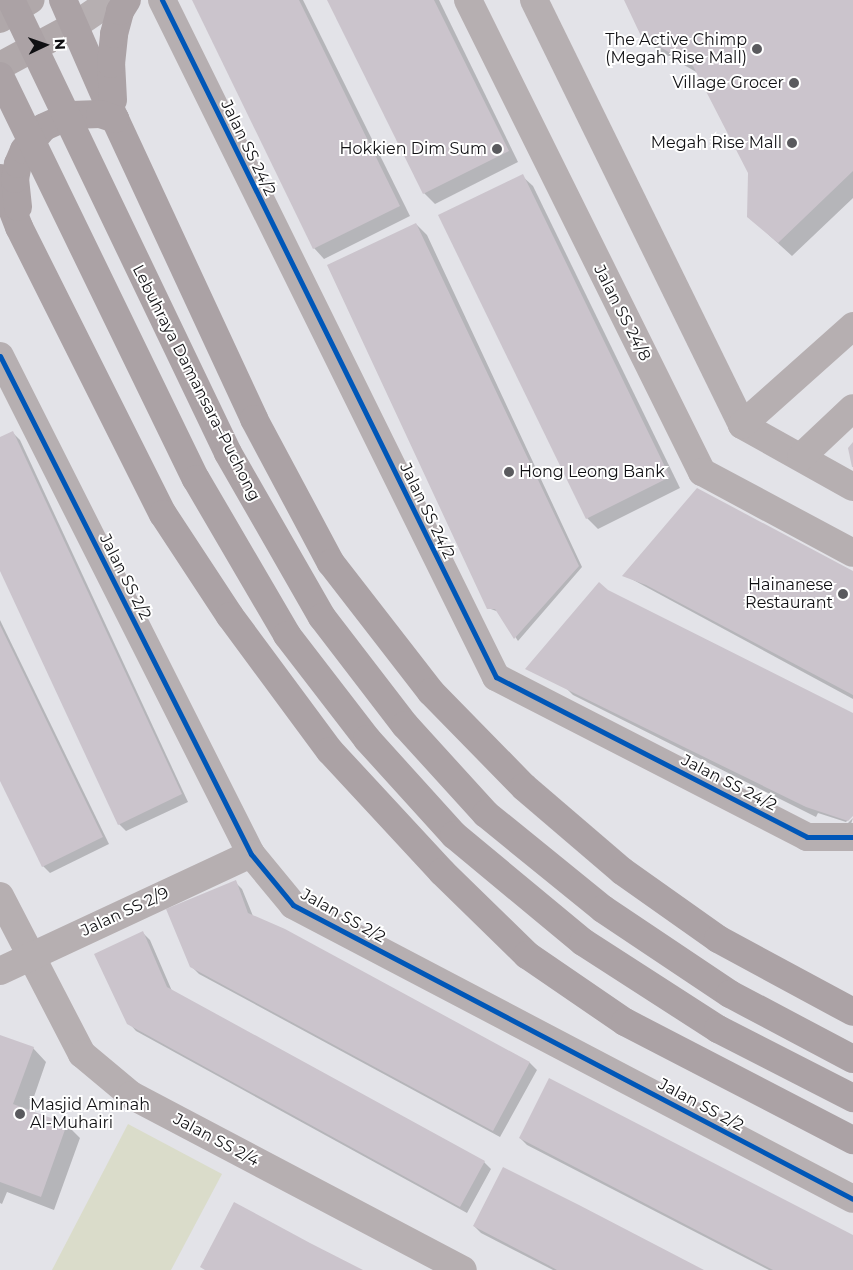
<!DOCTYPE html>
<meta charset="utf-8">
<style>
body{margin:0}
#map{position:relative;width:853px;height:1270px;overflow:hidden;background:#e3e3e8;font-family:Montserrat,sans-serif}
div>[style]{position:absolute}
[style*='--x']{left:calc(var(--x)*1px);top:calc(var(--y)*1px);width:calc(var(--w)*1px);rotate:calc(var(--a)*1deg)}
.green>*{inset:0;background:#dadcca}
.shadow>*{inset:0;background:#0003}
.building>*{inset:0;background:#cbc4cc}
.minor>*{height:28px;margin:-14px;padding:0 14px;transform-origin:14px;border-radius:14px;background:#b6afb1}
.major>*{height:28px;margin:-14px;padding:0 14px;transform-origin:14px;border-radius:14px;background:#b0a8aa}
.highway>*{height:28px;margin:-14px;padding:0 14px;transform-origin:14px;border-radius:14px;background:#aba2a5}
.highway-bridge>*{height:28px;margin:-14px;padding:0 14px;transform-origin:14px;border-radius:14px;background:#aba2a5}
.cycleway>*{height:5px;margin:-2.5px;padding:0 2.5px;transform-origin:2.5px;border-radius:2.5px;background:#0057b8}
.dots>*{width:14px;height:14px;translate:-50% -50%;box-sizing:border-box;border:2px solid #fff;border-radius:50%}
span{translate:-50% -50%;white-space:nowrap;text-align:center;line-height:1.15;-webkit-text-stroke:4px #fff;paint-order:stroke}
.poi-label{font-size:16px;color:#101013}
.right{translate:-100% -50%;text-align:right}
.left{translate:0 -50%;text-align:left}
.street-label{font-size:16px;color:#101013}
.north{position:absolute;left:20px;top:20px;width:50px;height:50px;-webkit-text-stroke:4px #fff;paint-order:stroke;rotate:87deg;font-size:14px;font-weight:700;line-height:20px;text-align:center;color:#101013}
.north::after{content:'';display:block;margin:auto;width:18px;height:22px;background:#101013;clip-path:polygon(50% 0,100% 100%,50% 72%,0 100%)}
</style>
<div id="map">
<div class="green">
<div style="clip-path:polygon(128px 1124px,222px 1174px,171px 1270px,52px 1270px)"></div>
</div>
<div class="shadow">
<div style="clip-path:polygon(194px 0,303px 0,410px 216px,324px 259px,314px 248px)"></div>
<div style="clip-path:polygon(329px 0,439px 0,518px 162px,435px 204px,424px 193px)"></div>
<div style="clip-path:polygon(625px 0,853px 0,853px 198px,792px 256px,748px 216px,749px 173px,698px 73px,656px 49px,642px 35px)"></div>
<div style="clip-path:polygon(522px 176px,533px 186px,680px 488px,598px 529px,587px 518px)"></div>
<div style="clip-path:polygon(416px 224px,427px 235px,582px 567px,518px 641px,499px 612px,488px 608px)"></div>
<div style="clip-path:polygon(13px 433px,20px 440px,188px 802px,126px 831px,119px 824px,0 569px,0 439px)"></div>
<div style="clip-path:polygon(853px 572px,853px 699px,624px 575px)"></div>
<div style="clip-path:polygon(608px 591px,853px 715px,853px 814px,846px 822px,818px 813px,816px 817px,573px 695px,566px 688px,527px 669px)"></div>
<div style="clip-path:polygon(0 620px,109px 844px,50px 873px,43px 866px,0 778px)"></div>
<div style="clip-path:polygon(853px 818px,851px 824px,848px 823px)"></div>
<div style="clip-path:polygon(235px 882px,242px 889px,253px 916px,530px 1063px,537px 1070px,500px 1137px,199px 974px,191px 966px)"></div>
<div style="clip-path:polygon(143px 933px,150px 940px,172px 991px,484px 1162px,491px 1169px,467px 1213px,136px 1031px,129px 1023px)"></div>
<div style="clip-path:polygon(0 1036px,33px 1048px,46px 1062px,29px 1111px,67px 1125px,80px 1138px,54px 1210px,7px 1192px,2px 1204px,0 1203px)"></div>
<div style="clip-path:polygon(520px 1138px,853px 1236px,853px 1270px,769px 1270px,527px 1145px)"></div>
<div style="clip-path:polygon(474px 1226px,700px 1270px,553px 1270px,481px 1233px)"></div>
</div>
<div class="building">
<div style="clip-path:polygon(192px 0,299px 0,400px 206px,313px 249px)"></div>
<div style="clip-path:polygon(327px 0,434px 0,509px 151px,423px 194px)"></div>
<div style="clip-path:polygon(624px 0,853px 0,853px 171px,778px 243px,747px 217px,748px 173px,693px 66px,641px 36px)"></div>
<div style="clip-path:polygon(523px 174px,670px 477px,586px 519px,438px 215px)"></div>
<div style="clip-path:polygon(416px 223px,579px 566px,514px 639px,495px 609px,487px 609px,327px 265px)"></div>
<div style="clip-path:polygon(13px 431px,182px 794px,118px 825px,0 571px,0 437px)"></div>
<div style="clip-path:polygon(853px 442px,853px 467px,852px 467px,848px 448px)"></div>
<div style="clip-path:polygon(697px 488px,853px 571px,853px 695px,646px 585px,622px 576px)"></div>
<div style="clip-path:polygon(599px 582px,608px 590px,853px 713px,853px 816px,848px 821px,806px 807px,525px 669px)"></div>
<div style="clip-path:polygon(0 625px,103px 837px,42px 867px,0 781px)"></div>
<div style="clip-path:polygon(236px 880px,248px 913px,285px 929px,530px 1062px,493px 1131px,190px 967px,166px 909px)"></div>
<div style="clip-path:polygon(143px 931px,167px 987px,485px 1161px,460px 1207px,127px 1024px,94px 954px)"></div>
<div style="clip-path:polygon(0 1035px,34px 1047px,13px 1104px,67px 1124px,41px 1197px,0 1182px)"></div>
<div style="clip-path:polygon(549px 1078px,853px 1235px,853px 1270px,773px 1270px,519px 1138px)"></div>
<div style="clip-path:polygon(503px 1167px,579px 1205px,704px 1270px,557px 1270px,548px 1265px,473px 1226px)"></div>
<div style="clip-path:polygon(234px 1202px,310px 1243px,363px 1270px,205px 1270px,200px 1267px)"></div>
</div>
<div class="minor">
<div style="--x:162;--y:0;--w:755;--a:63.74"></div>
<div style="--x:496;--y:677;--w:350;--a:27.2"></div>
<div style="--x:807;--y:837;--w:46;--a:0"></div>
<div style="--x:468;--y:0;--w:527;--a:63.63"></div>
<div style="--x:702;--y:472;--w:171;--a:28.2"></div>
<div style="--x:534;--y:0;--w:473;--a:63.9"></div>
<div style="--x:742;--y:425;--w:127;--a:29.2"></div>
<div style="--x:74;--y:26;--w:46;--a:-34.4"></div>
<div style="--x:0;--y:356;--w:558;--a:63.25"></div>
<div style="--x:251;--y:854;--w:66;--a:50.5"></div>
<div style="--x:293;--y:905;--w:632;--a:27.7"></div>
<div style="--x:742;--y:425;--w:149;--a:-41.7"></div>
<div style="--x:801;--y:457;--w:71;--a:-43.3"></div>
<div style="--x:0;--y:896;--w:178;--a:62.6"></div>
<div style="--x:82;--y:1054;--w:64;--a:39.9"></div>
<div style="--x:131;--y:1095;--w:375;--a:27.8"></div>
<div style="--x:0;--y:971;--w:277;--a:-25"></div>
</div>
<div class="major">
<div style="--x:0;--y:19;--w:36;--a:-32"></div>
<div style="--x:0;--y:66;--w:84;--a:-28.4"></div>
</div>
<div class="highway">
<div style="--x:63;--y:0;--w:130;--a:66.4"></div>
<div style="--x:115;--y:119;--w:331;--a:65.1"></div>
<div style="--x:254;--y:419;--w:163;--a:61.9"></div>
<div style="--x:331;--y:563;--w:163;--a:52.2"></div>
<div style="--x:431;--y:692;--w:133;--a:45.6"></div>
<div style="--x:524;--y:787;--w:129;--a:40.6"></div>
<div style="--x:622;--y:871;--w:118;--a:35.3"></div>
<div style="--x:718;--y:939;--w:153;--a:28.4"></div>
<div style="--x:113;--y:100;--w:36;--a:-93"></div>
<div style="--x:111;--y:64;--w:30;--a:-84"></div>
<div style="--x:114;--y:34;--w:24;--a:-75"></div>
<div style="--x:120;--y:11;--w:13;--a:-58"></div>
<div style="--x:0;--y:178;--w:53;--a:68.8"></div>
<div style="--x:19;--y:227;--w:321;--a:63.4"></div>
<div style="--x:163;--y:514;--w:122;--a:56.7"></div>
<div style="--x:230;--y:616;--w:168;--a:53.5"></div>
<div style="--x:330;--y:751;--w:165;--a:47.2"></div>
<div style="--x:442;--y:872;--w:119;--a:44.3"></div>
<div style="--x:527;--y:955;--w:119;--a:34.4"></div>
<div style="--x:625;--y:1022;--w:257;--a:27.4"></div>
<div style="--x:18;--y:207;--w:28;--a:-96"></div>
<div style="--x:15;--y:179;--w:15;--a:-79"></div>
<div style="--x:18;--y:164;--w:15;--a:-67"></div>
<div style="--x:24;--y:150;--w:30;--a:-49"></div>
<div style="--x:44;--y:127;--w:30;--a:-24"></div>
<div style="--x:71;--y:115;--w:29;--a:-2"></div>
<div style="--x:100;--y:114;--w:16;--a:18"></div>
</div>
<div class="highway-bridge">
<div style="--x:11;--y:0;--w:502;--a:64.4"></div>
<div style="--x:228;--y:453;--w:189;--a:60.2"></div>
<div style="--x:322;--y:617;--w:136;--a:52.5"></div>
<div style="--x:405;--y:725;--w:120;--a:47.7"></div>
<div style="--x:486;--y:814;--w:151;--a:39.1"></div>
<div style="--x:603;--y:909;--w:153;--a:33.8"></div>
<div style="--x:730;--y:994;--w:139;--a:27.9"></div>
<div style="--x:0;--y:76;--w:448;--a:64.1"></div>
<div style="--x:196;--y:479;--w:181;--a:59.7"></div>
<div style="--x:287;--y:635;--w:131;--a:52.4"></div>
<div style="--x:367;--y:739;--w:130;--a:47.8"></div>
<div style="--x:454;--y:835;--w:168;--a:39.7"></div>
<div style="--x:583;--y:942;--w:161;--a:32.8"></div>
<div style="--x:718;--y:1029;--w:152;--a:27.1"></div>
</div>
<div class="cycleway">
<div style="--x:162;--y:0;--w:755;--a:63.74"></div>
<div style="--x:496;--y:677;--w:350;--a:27.2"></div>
<div style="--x:807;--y:837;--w:46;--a:0"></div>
<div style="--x:0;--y:356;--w:558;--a:63.25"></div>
<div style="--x:251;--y:854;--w:66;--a:50.5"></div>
<div style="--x:293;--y:905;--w:632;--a:27.7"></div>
</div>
<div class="dots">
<div style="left:757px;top:49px;background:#5a5a5e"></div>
<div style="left:794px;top:83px;background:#5a5a5e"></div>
<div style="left:792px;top:143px;background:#5a5a5e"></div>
<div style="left:497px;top:149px;background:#5a5a5e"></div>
<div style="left:509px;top:472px;background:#5a5a5e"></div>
<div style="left:843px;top:594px;background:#5a5a5e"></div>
<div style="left:20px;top:1114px;background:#5a5a5e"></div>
</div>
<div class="poi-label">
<span class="right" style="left:747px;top:49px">The Active Chimp<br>(Megah Rise Mall)</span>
<span class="right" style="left:784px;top:83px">Village Grocer</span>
<span class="right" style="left:782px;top:143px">Megah Rise Mall</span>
<span class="right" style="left:487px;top:149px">Hokkien Dim Sum</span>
<span class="left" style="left:519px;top:472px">Hong Leong Bank</span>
<span class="right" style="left:833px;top:594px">Hainanese<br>Restaurant</span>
<span class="left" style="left:30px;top:1114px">Masjid Aminah<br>Al-Muhairi</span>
</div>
<div class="street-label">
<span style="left:248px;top:148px;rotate:64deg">Jalan SS 24/2</span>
<span style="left:622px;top:313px;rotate:63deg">Jalan SS 24/8</span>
<span style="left:196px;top:383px;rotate:63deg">Lebuhraya Damansara–Puchong</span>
<span style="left:427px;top:511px;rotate:64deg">Jalan SS 24/2</span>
<span style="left:125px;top:577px;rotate:63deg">Jalan SS 2/2</span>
<span style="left:729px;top:783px;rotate:27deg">Jalan SS 24/2</span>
<span style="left:125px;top:912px;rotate:-25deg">Jalan SS 2/9</span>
<span style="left:343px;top:916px;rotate:29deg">Jalan SS 2/2</span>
<span style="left:701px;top:1105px;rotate:28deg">Jalan SS 2/2</span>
<span style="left:216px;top:1140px;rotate:28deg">Jalan SS 2/4</span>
</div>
<div class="north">N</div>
</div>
